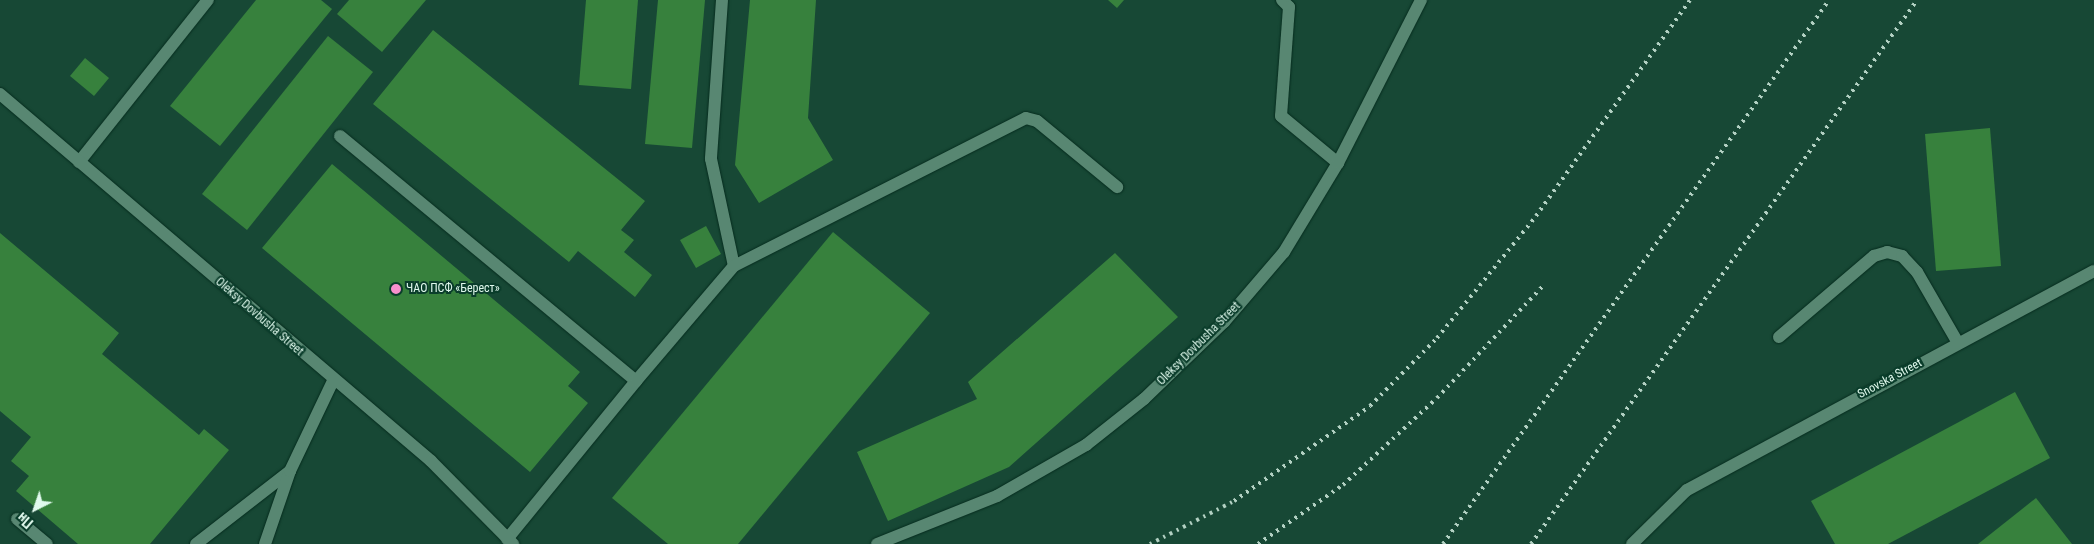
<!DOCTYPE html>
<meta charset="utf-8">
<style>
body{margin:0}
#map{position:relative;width:2094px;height:544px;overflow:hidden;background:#174835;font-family:"Roboto Condensed",sans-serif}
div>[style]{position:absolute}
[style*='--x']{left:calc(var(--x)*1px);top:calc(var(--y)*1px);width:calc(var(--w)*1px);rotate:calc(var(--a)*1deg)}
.building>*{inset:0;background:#37813d}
.roads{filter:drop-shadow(0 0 1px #062c1e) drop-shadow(0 0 1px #062c1e)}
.service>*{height:12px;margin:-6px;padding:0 6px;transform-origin:6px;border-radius:6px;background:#588772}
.minor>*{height:12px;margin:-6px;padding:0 6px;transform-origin:6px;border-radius:6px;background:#588772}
.rail>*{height:4px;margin-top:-2px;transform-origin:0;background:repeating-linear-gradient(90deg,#b3d1c3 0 2.5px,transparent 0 7.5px)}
.dots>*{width:14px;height:14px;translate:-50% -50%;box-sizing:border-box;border:2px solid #0a3d2b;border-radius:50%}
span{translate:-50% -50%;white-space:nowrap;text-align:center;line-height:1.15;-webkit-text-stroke:4px #0a3d2b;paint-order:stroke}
.poi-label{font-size:12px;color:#e0f9ed}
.left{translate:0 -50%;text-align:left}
.street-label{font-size:12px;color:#e0f9ed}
.north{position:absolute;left:10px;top:484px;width:50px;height:50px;-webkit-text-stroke:4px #0a3d2b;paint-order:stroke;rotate:221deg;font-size:14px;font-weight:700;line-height:20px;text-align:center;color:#e0f9ed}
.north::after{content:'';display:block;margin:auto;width:18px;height:22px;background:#e0f9ed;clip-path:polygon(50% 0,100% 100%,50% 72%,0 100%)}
</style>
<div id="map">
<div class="building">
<div style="clip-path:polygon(256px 0,321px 0,332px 9px,220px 146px,170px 106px)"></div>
<div style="clip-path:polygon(349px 0,426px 0,382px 52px,337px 14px)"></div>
<div style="clip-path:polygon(586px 0,638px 0,631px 89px,579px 85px)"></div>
<div style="clip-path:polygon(658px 0,705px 0,692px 148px,645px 144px)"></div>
<div style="clip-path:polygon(750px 0,816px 0,808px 118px,833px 160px,759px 203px,735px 165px)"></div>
<div style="clip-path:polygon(1108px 0,1124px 0,1117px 8px)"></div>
<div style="clip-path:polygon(433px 30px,645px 201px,621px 230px,634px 240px,624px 252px,652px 275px,635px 297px,578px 251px,569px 262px,373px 104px)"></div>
<div style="clip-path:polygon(328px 36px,373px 72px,247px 230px,202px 194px)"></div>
<div style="clip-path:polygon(85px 58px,109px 78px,94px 96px,70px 76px)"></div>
<div style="clip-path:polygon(1990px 128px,2001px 266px,1936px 271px,1925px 134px)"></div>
<div style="clip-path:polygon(332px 164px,580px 372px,568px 386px,588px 403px,530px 472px,262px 248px)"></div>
<div style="clip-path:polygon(706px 226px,721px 254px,696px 268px,680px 240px)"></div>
<div style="clip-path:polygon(833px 232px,930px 313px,738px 544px,668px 544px,612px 498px)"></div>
<div style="clip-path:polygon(0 233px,119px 333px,102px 354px,199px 435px,204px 429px,229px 450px,150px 544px,78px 544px,16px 491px,29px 476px,11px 461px,31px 437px,0 411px)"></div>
<div style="clip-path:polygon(1115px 253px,1178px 317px,1009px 467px,888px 521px,857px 452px,977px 399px,968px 382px)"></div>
<div style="clip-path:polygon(2015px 392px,2050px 458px,1888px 544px,1835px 544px,1811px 501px)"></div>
<div style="clip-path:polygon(2036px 498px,2072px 544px,1978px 544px)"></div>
</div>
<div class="roads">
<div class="service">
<div style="--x:722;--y:0;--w:159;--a:94"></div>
<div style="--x:711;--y:159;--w:109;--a:77.9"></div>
<div style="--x:1282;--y:0;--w:10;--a:45"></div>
<div style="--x:1289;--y:7;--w:109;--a:94.2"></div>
<div style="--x:1281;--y:116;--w:74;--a:39.5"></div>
<div style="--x:340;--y:136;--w:384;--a:39.6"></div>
<div style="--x:636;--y:381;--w:204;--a:129.2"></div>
<div style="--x:79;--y:162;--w:207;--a:-51.5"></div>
<div style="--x:1779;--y:337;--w:125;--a:-40.5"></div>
<div style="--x:1874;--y:256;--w:14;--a:-17"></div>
<div style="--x:1887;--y:252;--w:16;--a:15"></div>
<div style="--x:1902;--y:256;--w:22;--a:47"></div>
<div style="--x:1917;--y:272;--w:82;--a:60"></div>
<div style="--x:636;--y:381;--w:151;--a:-49.6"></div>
<div style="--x:734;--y:266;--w:327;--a:-26.9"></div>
<div style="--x:1026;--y:118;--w:11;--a:15"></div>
<div style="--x:1037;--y:121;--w:104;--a:39.5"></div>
<div style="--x:17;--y:519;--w:39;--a:40"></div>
<div style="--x:196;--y:544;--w:119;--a:-37.8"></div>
<div style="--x:265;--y:544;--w:77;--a:-71.1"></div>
<div style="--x:290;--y:471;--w:100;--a:-64.5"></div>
<div style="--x:877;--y:544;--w:129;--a:-21.8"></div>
<div style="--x:997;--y:496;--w:103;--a:-29.8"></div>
<div style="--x:1086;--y:445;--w:74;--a:-38.4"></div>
<div style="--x:1144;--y:399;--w:111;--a:-43.9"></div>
<div style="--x:1224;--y:322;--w:92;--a:-49.4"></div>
<div style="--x:1284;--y:252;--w:104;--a:-58.8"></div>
<div style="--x:1338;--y:163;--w:183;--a:-63"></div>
</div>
<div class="minor">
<div style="--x:0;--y:94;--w:566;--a:40.41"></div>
<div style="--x:431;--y:461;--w:117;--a:45.3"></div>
<div style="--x:1632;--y:544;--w:77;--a:-44.5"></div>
<div style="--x:1687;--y:490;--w:462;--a:-28.3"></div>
</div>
</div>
<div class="rail">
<div style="--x:1150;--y:544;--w:94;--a:-27.1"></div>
<div style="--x:1234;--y:501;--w:166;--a:-34.9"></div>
<div style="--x:1370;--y:406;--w:95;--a:-45.4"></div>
<div style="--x:1437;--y:338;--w:157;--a:-50.9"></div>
<div style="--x:1536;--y:216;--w:265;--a:-54.5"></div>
<div style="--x:1258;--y:544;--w:103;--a:-34.8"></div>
<div style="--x:1343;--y:485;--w:128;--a:-42.8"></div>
<div style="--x:1437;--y:398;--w:154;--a:-46.6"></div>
<div style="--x:1443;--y:544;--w:667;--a:-54.64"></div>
<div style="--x:1531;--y:544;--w:667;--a:-54.64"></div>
</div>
<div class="dots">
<div style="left:396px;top:289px;background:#f890cd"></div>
</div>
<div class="poi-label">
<span class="left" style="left:406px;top:289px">ЧАО ПСФ «Берест»</span>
</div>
<div class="street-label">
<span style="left:259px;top:317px;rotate:41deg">Oleksy Dovbusha Street</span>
<span style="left:1199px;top:344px;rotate:-45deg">Oleksy Dovbusha Street</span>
<span style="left:1890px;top:379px;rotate:-28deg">Snovska Street</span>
</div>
<div class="north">Пн</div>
</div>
